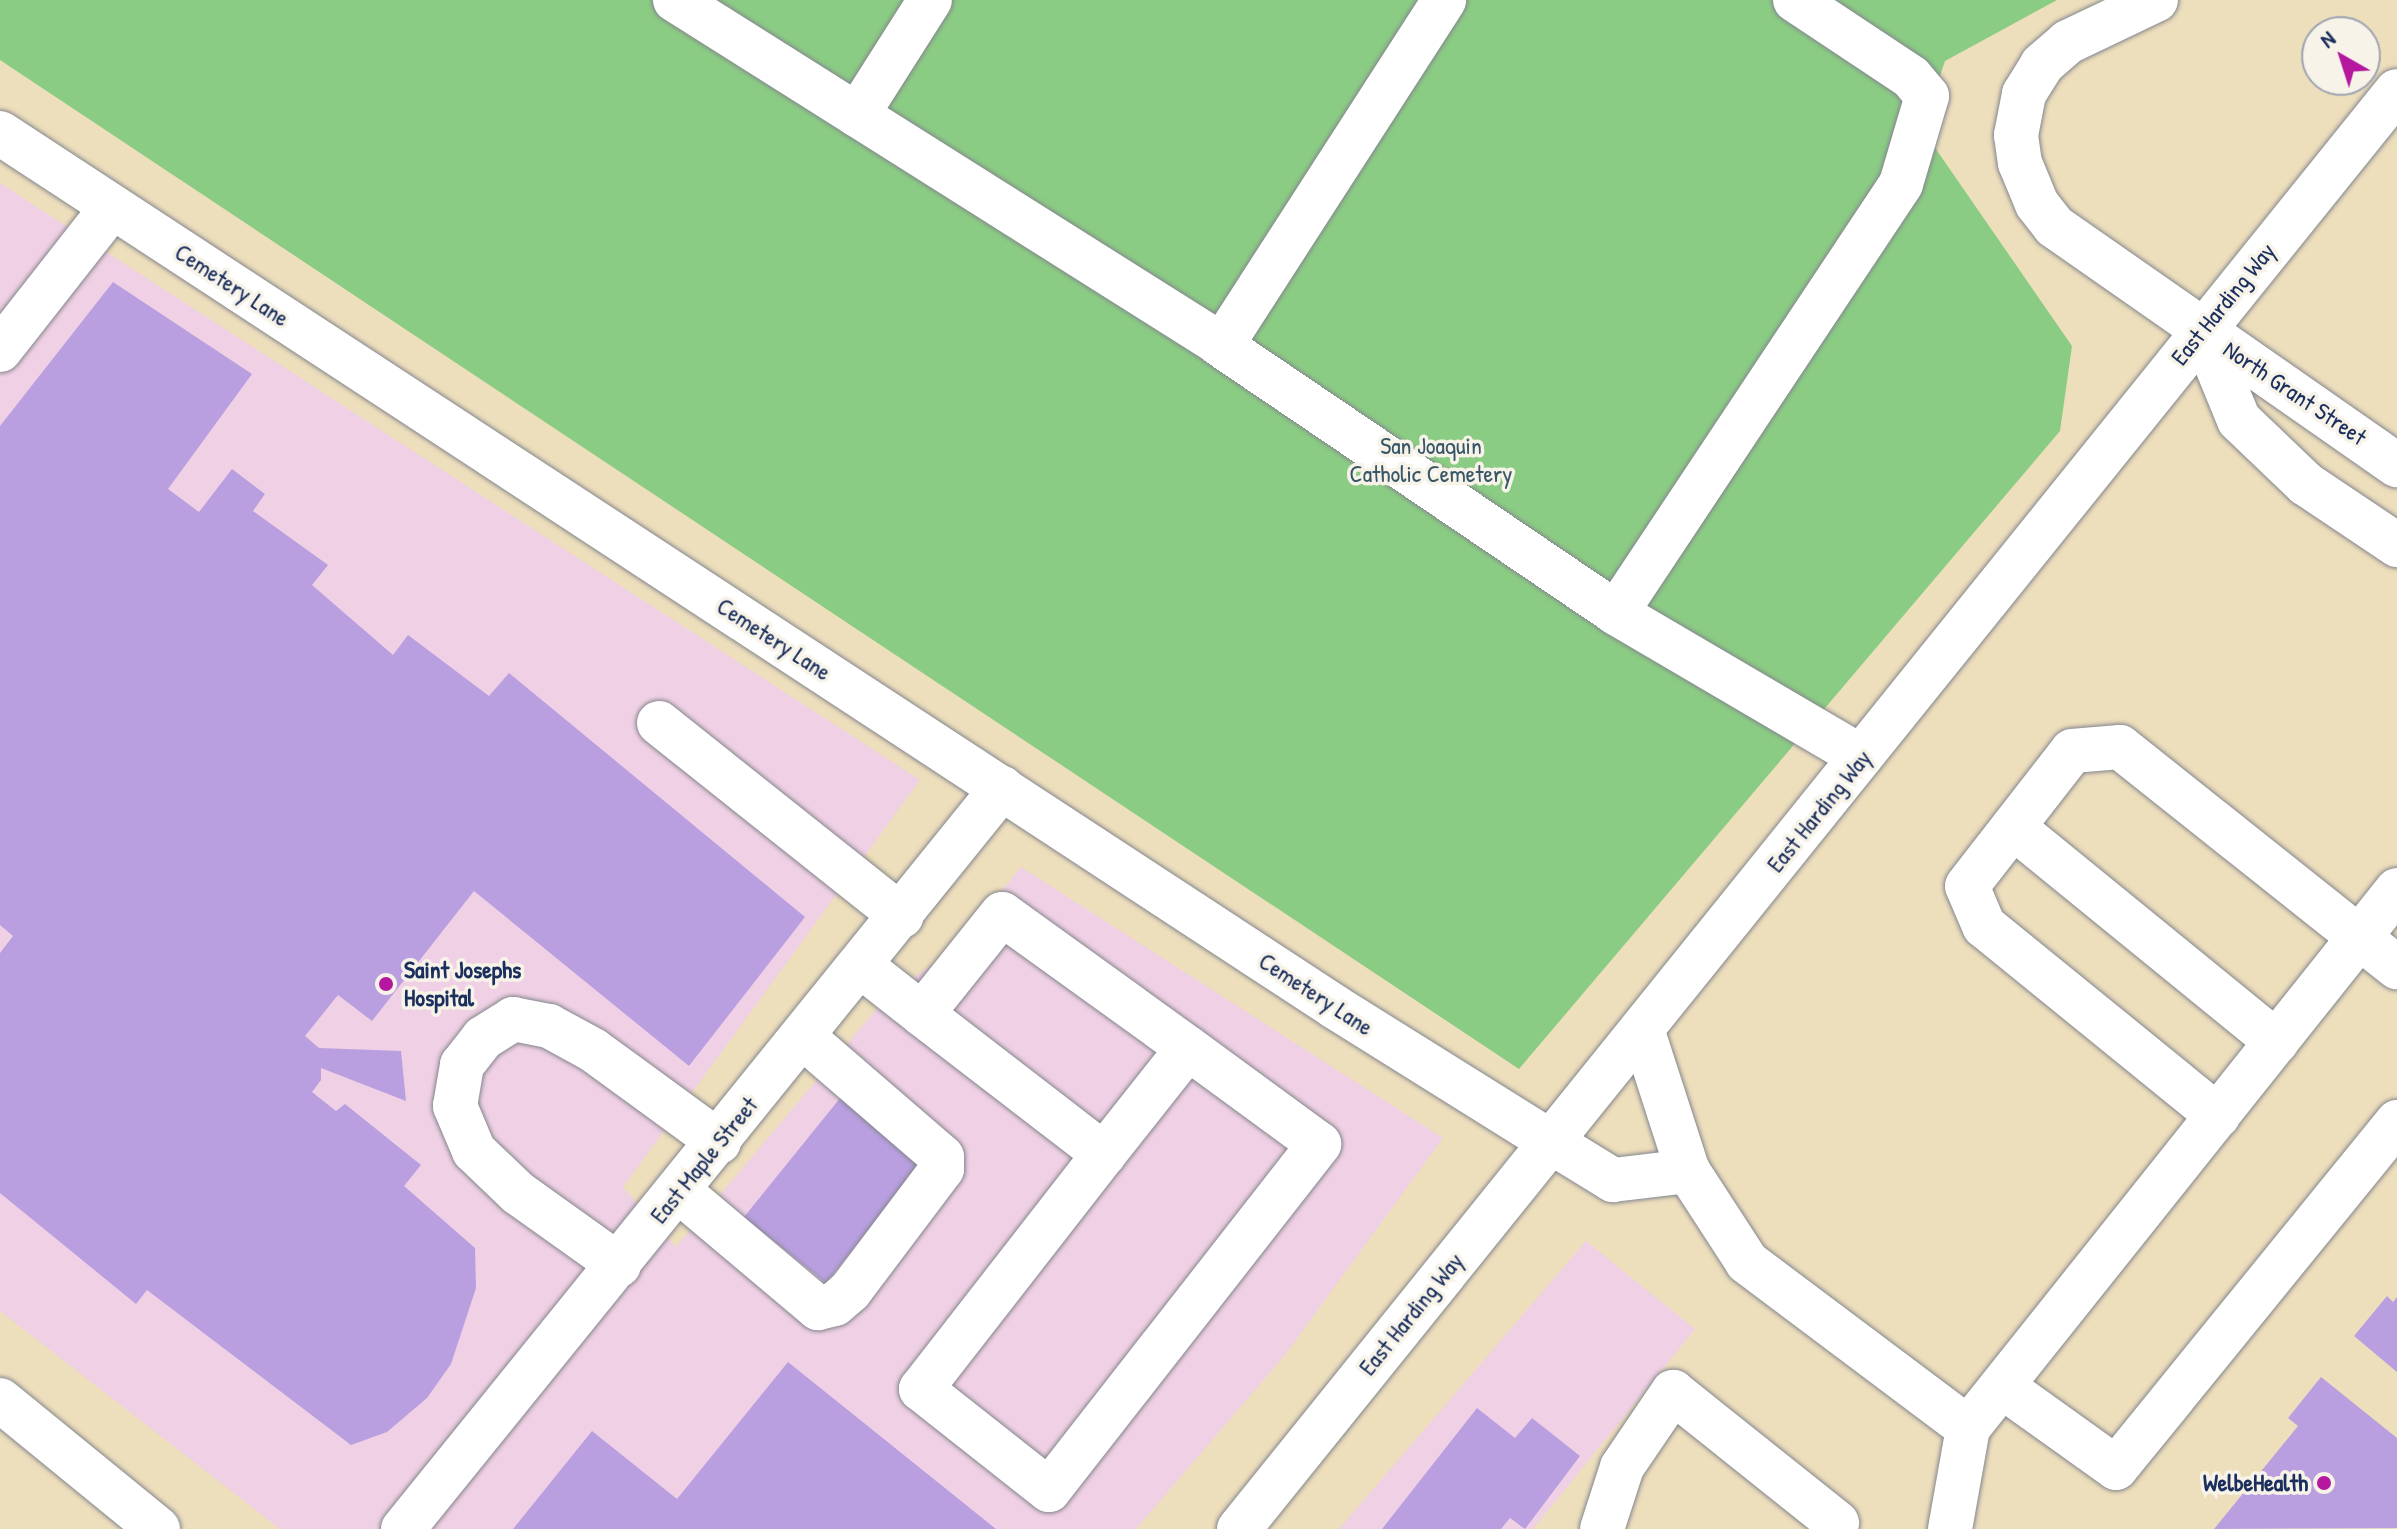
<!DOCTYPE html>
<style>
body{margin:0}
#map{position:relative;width:2397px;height:1529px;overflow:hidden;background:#eddebc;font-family:"Patrick Hand",sans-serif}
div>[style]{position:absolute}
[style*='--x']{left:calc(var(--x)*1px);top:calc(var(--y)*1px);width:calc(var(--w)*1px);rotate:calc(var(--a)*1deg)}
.built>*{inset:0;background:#f0d0e5}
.green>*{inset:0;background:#8bcc84}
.building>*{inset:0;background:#b99fe0}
.roads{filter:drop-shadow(0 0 2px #84868d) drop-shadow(0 0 2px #84868d)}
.minor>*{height:44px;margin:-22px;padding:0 22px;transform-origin:22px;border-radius:22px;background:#fff}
.dots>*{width:22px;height:22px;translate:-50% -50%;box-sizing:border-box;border:4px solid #f7f3e8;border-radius:50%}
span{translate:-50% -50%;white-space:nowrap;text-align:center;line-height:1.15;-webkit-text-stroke:7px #f7f3e8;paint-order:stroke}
.street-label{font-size:24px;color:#1b2f5e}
.park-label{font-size:24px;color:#375668}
.poi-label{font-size:24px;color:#1b2f5e;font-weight:700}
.left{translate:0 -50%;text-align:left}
.right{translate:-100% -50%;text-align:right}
.north{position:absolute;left:2301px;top:16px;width:80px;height:80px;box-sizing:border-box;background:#f7f3e8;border:2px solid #9fa5b1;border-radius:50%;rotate:321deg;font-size:22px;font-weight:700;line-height:32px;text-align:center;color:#1b2f5e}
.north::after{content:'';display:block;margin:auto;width:28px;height:36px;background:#b5179e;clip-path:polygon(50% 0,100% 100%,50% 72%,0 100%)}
</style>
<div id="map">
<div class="built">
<div style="clip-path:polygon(0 183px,920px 780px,623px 1187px,676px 1247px,886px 998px,955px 948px,1021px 867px,1443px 1138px,1284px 1356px,1136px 1529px,280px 1529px,0 1311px)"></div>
<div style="clip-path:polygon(1586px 1241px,1695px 1329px,1533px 1529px,1339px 1529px)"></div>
</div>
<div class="green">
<div style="clip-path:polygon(0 0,2057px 0,1945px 61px,1922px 129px,2072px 346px,2060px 431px,1519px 1069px,0 60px)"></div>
</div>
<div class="building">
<div style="clip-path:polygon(113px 282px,252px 374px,168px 489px,199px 512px,232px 469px,265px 494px,253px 511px,328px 565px,312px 585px,393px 655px,408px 635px,489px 696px,509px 673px,805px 917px,689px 1066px,474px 891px,372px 1021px,338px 995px,305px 1036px,319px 1048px,401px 1051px,406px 1101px,321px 1068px,321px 1080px,312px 1092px,336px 1111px,345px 1104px,421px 1165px,404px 1186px,475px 1248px,476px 1288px,451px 1364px,427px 1398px,387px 1432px,351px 1445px,147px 1290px,136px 1304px,0 1193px,0 953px,13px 936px,0 925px,0 426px)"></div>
<div style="clip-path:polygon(845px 1092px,926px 1158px,826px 1283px,744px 1217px)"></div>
<div style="clip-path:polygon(2387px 1296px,2393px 1302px,2397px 1297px,2397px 1372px,2354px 1336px)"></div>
<div style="clip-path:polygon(788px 1362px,996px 1529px,513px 1529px,592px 1431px,677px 1499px)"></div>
<div style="clip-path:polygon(2321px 1377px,2397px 1438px,2397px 1528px,2214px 1529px,2298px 1426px,2288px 1418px)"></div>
<div style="clip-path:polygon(1477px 1408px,1515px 1438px,1532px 1418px,1580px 1456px,1525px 1529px,1510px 1518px,1501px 1529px,1382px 1529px)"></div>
</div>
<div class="roads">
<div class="minor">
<div style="--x:675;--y:0;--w:647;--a:32.24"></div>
<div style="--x:1222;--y:345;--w:410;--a:-57.2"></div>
<div style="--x:1795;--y:0;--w:139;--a:33.6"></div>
<div style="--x:1911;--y:77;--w:25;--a:50"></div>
<div style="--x:1927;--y:96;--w:92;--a:106.5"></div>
<div style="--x:1901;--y:184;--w:515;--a:123.6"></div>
<div style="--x:1616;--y:613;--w:284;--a:30.4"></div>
<div style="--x:2156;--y:0;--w:98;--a:154.5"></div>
<div style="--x:2068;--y:42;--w:35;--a:139"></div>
<div style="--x:2042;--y:65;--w:34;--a:122"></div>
<div style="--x:2024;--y:94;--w:42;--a:101"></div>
<div style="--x:2016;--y:135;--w:28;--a:82"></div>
<div style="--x:2020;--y:163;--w:44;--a:67.5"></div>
<div style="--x:2037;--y:204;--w:28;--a:52"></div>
<div style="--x:2054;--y:226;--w:418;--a:34.9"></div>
<div style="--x:857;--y:115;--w:136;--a:-57.6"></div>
<div style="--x:0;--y:133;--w:1596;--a:33.21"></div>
<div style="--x:1335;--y:1007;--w:255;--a:32"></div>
<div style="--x:1551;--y:1142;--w:73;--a:31.5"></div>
<div style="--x:1613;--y:1180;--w:76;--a:-6.8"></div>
<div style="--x:2202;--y:330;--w:97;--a:67.7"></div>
<div style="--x:2239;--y:420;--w:93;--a:43.7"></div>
<div style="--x:2306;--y:484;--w:110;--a:33.8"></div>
<div style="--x:1219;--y:344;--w:480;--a:34.1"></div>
<div style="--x:0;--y:350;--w:182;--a:-51.9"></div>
<div style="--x:659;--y:723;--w:310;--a:38.5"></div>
<div style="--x:2013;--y:827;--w:340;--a:39.2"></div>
<div style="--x:861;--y:966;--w:78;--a:38.2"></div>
<div style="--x:922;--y:1014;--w:230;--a:37.6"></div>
<div style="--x:1104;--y:1154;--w:135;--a:-51.6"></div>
<div style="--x:1188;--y:1048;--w:229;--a:-144.2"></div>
<div style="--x:1002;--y:914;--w:128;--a:128.7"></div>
<div style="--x:1642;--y:1029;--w:149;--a:72.1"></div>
<div style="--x:1688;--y:1171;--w:108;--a:57"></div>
<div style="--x:1747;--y:1262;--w:276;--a:36.9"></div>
<div style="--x:1968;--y:1428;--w:688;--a:-51.43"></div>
<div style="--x:2218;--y:1116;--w:301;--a:-140.9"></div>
<div style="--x:1984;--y:926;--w:43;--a:-113"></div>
<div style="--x:1967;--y:886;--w:171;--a:-52.1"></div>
<div style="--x:2072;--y:751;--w:48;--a:-4.8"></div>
<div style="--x:2120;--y:747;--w:354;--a:38.5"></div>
<div style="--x:1104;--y:1154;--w:298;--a:127.9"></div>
<div style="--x:921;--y:1389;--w:163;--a:38.3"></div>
<div style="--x:1049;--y:1490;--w:439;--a:-52"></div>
<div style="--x:1319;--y:1144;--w:162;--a:-143.8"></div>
<div style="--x:679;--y:1191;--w:182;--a:40.1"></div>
<div style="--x:818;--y:1308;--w:17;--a:-13"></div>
<div style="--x:835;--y:1304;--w:20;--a:-41"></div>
<div style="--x:850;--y:1291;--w:153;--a:-53"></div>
<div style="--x:942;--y:1169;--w:12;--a:-90"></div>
<div style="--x:942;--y:1157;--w:184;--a:-139.2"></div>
<div style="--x:619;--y:1265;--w:124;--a:-144.5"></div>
<div style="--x:518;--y:1193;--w:61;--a:-136.3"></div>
<div style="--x:474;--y:1151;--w:49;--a:-112.9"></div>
<div style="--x:455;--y:1106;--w:42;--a:-80.3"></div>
<div style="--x:462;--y:1065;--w:34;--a:-52"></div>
<div style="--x:483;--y:1038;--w:36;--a:-32"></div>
<div style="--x:513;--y:1019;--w:37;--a:11"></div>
<div style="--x:549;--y:1026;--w:50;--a:28.6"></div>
<div style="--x:593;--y:1050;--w:156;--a:36.1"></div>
<div style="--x:2003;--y:1387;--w:139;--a:35.6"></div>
<div style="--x:2116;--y:1468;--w:446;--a:-50.9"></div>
<div style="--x:0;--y:1400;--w:204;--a:39.2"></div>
<div style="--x:403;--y:1529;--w:953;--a:-51.05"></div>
<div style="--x:1239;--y:1529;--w:1846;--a:-51.16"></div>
<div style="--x:1602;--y:1529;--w:65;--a:-72.1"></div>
<div style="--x:1622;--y:1467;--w:91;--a:-55.8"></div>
<div style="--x:1673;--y:1392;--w:210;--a:38.6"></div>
<div style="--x:1950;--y:1529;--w:103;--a:-79.9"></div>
</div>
</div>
<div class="dots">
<div style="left:386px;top:984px;background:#b5179e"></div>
<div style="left:2324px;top:1483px;background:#b5179e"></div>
</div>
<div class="street-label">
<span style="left:232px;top:285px;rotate:33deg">Cemetery Lane</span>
<span style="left:2223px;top:304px;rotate:-51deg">East Harding Way</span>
<span style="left:2295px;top:393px;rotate:34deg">North Grant Street</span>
<span style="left:774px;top:639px;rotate:33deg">Cemetery Lane</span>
<span style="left:1819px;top:811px;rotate:-51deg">East Harding Way</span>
<span style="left:1316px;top:994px;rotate:33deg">Cemetery Lane</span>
<span style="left:704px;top:1160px;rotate:-51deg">East Maple Street</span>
<span style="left:1411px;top:1314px;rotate:-51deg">East Harding Way</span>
</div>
<div class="park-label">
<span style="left:1431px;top:460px">San Joaquin<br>Catholic Cemetery</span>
</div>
<div class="poi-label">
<span class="left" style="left:404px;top:984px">Saint Josephs<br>Hospital</span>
<span class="right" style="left:2308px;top:1483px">WelbeHealth</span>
</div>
<div class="north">N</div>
</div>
